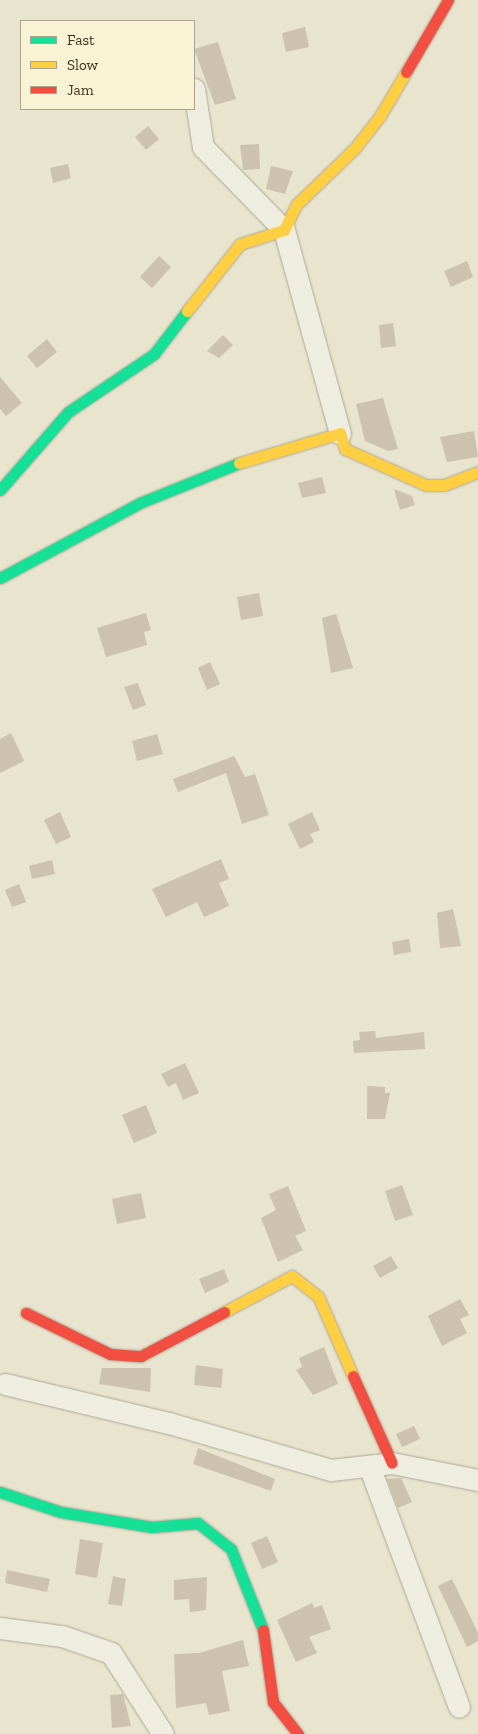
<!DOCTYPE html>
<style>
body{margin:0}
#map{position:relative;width:478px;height:1734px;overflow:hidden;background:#e8e4ce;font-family:"Zilla Slab",serif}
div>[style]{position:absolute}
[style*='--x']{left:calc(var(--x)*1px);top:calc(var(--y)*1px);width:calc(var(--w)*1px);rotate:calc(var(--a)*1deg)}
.building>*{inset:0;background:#ccc2ae}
.roads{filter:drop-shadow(0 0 1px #ada897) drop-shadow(0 0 1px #ada897)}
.street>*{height:21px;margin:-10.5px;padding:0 10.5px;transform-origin:10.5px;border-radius:10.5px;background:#efece0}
.fast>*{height:11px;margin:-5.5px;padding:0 5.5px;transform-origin:5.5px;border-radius:5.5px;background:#16e098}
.slow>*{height:11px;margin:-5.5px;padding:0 5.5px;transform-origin:5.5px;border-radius:5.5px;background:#ffcf43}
.jam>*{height:11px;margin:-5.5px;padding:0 5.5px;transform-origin:5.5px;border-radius:5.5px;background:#f24e42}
span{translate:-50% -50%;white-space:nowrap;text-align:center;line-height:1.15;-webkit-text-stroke:4.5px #f8f3d4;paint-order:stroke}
.legend{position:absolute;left:20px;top:20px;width:175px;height:90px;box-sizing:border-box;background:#f8f3d4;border:1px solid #ada58b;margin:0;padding:6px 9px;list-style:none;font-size:15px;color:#3d311d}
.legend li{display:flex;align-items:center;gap:10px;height:25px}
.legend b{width:25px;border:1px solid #ada58b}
</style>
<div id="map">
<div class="building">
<div style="clip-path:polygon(305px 27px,309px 47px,286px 52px,282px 33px)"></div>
<div style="clip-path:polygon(218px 42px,236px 99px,215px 105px,194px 49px)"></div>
<div style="clip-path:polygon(148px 126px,159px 139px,146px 150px,135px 137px)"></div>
<div style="clip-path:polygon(259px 144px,260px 169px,243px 170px,240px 145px)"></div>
<div style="clip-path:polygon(68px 164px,71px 178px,53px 183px,50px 168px)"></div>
<div style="clip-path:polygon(271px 166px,293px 171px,285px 194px,266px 189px)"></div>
<div style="clip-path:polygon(159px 256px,171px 267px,152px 288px,140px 277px)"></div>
<div style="clip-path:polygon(467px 261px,473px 277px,451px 287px,444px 271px)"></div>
<div style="clip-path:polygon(393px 323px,396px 346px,381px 348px,379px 325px)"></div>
<div style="clip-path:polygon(223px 335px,233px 345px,219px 358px,207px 351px)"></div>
<div style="clip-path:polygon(47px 339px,57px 352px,37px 368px,27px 356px)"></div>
<div style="clip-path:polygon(0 377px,22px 403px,6px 416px,0 409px)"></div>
<div style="clip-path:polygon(383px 398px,398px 449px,388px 451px,365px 441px,356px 404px)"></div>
<div style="clip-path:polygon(474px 431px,478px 457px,447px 462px,440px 437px)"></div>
<div style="clip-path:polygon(322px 477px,326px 493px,302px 498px,298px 483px)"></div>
<div style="clip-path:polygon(394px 489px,412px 496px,415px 505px,400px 510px)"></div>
<div style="clip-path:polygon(259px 593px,263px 616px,241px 620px,237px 597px)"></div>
<div style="clip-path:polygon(146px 613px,151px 630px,144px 632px,147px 645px,106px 657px,97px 628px)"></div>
<div style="clip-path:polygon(336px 614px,353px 668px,331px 673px,322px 618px)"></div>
<div style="clip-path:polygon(210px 662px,220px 684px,207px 690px,198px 668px)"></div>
<div style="clip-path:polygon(138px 683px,146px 705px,133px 710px,124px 687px)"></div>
<div style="clip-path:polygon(11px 733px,24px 761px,0 773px,0 739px)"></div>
<div style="clip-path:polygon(157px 734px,163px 754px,137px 761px,132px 741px)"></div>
<div style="clip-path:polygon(234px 756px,245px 777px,255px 774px,269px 815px,242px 824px,226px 773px,178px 792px,173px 779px)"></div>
<div style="clip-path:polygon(60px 812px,71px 837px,56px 844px,44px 820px)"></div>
<div style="clip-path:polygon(312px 812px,320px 830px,310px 834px,314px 842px,300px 849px,288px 824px)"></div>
<div style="clip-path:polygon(221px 859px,229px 879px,219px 883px,229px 906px,204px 917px,197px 902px,166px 917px,152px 889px)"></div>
<div style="clip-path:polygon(52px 860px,55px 874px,32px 879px,29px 866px)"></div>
<div style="clip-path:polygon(19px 884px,26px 902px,12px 907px,5px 890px)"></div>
<div style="clip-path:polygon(453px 909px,461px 946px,440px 948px,437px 913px)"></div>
<div style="clip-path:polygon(409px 939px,411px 952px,394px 955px,392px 942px)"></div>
<div style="clip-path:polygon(375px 1031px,376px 1038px,424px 1032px,425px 1049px,354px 1053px,353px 1041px,360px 1040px,359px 1032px)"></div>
<div style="clip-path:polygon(185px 1063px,199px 1093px,183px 1100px,176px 1083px,168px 1087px,161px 1074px)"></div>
<div style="clip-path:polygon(367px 1086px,385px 1087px,385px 1093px,390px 1093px,385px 1119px,367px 1119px)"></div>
<div style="clip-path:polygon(146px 1105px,157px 1133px,134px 1143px,122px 1115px)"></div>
<div style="clip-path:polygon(402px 1185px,413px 1215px,395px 1221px,385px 1191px)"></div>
<div style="clip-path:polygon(288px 1186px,306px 1231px,295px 1236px,303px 1250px,278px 1262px,261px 1218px,276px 1210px,269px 1194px)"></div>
<div style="clip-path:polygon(141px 1193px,146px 1218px,117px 1224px,112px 1199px)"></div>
<div style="clip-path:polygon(391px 1256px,398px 1268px,380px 1278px,373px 1266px)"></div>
<div style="clip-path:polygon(224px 1269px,229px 1282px,205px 1293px,199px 1279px)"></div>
<div style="clip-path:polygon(460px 1299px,469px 1315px,460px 1319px,467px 1333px,442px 1346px,428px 1316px)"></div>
<div style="clip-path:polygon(324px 1347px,338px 1384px,313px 1395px,296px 1370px,302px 1367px,299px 1358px)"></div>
<div style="clip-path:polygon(196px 1365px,223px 1369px,221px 1388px,194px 1385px)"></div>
<div style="clip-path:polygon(102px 1368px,151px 1368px,150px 1392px,99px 1384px)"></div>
<div style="clip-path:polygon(414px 1426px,420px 1439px,402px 1447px,396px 1434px)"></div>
<div style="clip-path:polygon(198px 1448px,275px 1479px,271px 1491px,193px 1464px)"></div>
<div style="clip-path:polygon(401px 1478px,412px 1502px,398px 1508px,387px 1479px)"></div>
<div style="clip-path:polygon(267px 1536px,278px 1562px,262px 1569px,251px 1543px)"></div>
<div style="clip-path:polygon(80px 1539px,103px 1543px,97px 1578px,75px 1574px)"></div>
<div style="clip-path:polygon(7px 1570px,50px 1579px,47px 1592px,5px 1583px)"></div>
<div style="clip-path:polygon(113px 1576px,126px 1579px,122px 1606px,108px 1604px)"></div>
<div style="clip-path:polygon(207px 1577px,206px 1610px,190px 1612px,189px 1599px,174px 1600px,174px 1580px)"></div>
<div style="clip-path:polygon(452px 1579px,478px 1633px,478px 1641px,467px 1647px,438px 1586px)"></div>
<div style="clip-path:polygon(312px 1603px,314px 1608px,322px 1605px,331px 1629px,309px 1637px,317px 1653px,296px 1662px,277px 1620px)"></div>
<div style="clip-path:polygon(243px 1640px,249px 1666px,222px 1671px,230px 1711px,209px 1715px,206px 1703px,176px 1708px,174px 1654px,199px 1653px)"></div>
<div style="clip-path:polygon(123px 1694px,131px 1726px,112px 1728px,110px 1695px)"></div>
</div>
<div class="roads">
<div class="street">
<div style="--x:194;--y:89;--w:59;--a:81.2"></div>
<div style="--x:203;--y:147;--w:116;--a:45.7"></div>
<div style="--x:284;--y:230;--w:211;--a:74.6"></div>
<div style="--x:5;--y:1384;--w:169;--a:13.4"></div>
<div style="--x:169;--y:1423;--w:169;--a:16.2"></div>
<div style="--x:331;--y:1470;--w:61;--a:-6.5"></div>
<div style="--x:392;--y:1463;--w:88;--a:11.2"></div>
<div style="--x:369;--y:1466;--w:257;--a:69.5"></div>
<div style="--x:0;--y:1628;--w:63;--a:7.4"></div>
<div style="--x:62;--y:1636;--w:52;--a:19.1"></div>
<div style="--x:111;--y:1653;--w:96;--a:57.3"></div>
</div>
<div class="fast">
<div style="--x:0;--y:490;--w:103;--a:-48.9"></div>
<div style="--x:68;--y:412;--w:104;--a:-34"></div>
<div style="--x:154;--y:354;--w:54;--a:-52.5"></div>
<div style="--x:0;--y:578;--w:161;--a:-28.2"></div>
<div style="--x:142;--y:502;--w:105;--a:-21.9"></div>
<div style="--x:0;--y:1492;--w:64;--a:18.2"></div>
<div style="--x:61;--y:1512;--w:92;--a:9.4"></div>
<div style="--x:152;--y:1527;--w:46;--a:-5"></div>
<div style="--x:198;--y:1523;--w:42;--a:38.2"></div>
<div style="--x:231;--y:1549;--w:87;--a:68.4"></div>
</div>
<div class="slow">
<div style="--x:187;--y:311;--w:85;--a:-51.7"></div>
<div style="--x:240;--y:244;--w:46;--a:-17.7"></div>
<div style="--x:284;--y:230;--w:28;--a:-64"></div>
<div style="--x:296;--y:205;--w:82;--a:-44"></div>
<div style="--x:355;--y:148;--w:41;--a:-52"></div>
<div style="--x:380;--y:116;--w:51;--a:-59.4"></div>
<div style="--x:239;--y:463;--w:105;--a:-16.5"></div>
<div style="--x:340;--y:433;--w:17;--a:73"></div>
<div style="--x:345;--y:449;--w:89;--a:24"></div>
<div style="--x:426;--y:485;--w:18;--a:0"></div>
<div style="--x:444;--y:485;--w:36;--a:-21"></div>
<div style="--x:224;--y:1312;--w:77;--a:-27.9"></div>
<div style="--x:292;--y:1276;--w:33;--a:38"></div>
<div style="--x:318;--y:1296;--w:87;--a:66.4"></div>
</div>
<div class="jam">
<div style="--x:406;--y:72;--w:83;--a:-59.7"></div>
<div style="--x:26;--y:1313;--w:93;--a:26"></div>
<div style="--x:110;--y:1354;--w:31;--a:4"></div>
<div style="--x:141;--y:1356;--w:94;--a:-27.9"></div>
<div style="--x:353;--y:1376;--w:95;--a:65.9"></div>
<div style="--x:263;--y:1630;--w:73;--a:82.1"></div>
<div style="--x:273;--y:1702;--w:41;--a:52"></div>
</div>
</div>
<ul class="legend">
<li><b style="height:6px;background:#16e098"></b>Fast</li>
<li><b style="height:6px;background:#ffcf43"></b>Slow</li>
<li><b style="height:6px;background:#f24e42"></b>Jam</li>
</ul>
</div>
